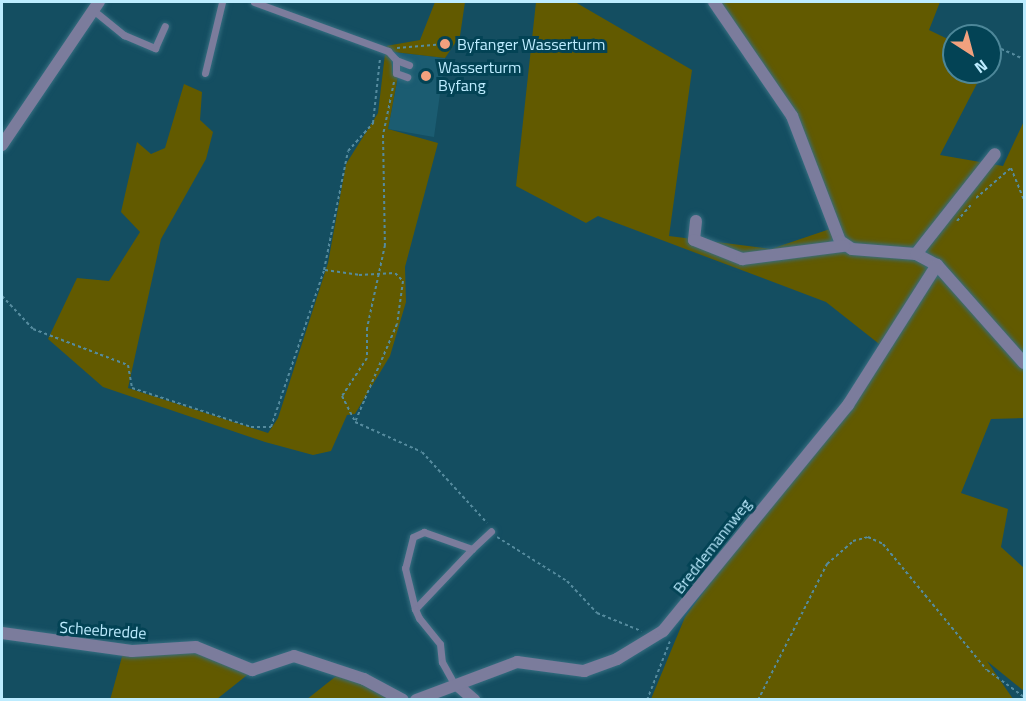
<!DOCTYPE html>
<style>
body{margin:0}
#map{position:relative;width:1026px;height:701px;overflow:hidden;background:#144e61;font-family:"Titillium Web",sans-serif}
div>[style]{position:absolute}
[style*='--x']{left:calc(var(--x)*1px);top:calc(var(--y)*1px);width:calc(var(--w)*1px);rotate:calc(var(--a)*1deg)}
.built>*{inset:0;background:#1b5c71}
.green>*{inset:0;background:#625a00}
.path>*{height:2px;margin-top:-1px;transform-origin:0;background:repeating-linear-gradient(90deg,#558b9e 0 3px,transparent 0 6px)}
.roads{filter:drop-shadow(0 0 2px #366e81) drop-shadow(0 0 2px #366e81)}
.service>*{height:7px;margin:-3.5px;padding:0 3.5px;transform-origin:3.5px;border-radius:3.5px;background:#7b7c9c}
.minor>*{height:12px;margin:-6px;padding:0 6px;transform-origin:6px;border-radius:6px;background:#7b7c9c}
.tertiary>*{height:12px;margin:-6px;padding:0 6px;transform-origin:6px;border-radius:6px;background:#7b7c9c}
.dots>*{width:16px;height:16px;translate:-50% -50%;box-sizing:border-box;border:3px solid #034355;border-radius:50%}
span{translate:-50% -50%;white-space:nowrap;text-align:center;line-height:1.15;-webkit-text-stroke:6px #034355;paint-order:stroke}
.poi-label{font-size:16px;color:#bdecff}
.left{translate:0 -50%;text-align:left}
.street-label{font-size:16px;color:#bdecff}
.frame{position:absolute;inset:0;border:3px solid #bdecff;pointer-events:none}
.north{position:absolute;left:942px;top:24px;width:60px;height:60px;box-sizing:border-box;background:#034355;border:2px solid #4d8799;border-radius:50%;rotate:144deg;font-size:16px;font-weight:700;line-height:24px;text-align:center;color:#bdecff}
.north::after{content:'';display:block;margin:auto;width:21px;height:27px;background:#f2a17e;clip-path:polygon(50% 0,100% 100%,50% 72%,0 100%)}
</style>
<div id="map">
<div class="built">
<div style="clip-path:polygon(386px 46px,394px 52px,445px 58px,434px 137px,388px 129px,398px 77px,393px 75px)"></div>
</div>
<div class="green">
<div style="clip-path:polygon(435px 2px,465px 2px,460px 36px,445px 58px,394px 52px,386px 46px,420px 40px)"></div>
<div style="clip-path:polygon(536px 2px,575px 2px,692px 70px,669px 236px,771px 249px,830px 229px,803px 143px,711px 2px,940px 2px,929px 30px,954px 42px,954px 72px,983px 72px,940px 155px,1003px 166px,1024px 121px,1024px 418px,991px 419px,961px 493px,1008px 509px,1001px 547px,1024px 568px,1024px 691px,987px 661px,1013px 699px,651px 699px,685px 617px,883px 347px,826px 302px,598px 216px,586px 223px,516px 186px)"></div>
<div style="clip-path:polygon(385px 54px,391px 57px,393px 75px,398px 76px,388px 129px,438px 143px,405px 267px,406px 302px,390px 356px,355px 414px,347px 415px,331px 451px,313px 455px,265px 442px,103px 387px,48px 339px,77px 278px,109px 281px,140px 232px,121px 212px,137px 142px,151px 154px,165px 148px,184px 84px,202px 92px,200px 120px,213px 132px,206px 159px,161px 239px,128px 388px,268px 433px,278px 418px,328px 263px,346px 164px,378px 113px)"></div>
<div style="clip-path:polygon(200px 650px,251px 672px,217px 699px,110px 700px,123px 653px)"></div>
<div style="clip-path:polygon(340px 673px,398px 700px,306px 700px)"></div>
</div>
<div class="path">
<div style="--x:979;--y:35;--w:1;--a:45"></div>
<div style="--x:990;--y:44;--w:37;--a:24"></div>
<div style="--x:397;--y:48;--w:48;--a:-4.8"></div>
<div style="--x:394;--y:82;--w:54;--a:101.7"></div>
<div style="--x:383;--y:135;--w:110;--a:89"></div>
<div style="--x:385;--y:245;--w:85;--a:102.2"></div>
<div style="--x:367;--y:328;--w:30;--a:90"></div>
<div style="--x:367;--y:358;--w:45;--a:123.3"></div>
<div style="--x:342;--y:396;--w:29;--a:63"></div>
<div style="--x:355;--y:422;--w:73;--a:24.1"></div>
<div style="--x:422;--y:452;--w:96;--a:47.5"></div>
<div style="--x:976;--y:198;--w:46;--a:-40.6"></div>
<div style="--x:1011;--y:168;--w:35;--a:68"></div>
<div style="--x:957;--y:221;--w:21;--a:-49"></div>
<div style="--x:325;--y:270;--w:34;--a:8"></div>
<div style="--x:359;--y:275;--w:36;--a:-3"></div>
<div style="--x:395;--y:273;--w:11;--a:45"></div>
<div style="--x:403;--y:281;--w:43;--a:97.9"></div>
<div style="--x:397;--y:324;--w:107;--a:113.2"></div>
<div style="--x:2;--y:296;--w:45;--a:46.8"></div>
<div style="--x:33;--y:329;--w:102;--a:20.8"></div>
<div style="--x:128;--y:365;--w:23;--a:80"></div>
<div style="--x:132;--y:388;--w:125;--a:18.1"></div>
<div style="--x:251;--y:427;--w:20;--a:0"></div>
<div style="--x:271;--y:427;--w:166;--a:-71.3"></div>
<div style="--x:324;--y:270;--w:121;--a:-78.6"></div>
<div style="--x:348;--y:151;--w:38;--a:-48"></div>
<div style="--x:373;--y:123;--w:64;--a:-83.8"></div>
<div style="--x:497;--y:537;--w:83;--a:32.2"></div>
<div style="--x:567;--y:581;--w:44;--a:46.8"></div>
<div style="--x:597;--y:613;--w:48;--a:22.2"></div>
<div style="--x:647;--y:700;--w:63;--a:-68.7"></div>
<div style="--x:758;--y:700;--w:153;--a:-63.1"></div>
<div style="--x:827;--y:564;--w:35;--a:-41"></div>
<div style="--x:853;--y:541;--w:16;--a:-15"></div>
<div style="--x:868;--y:537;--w:17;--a:25"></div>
<div style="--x:883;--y:544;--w:163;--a:50.5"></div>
<div style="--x:987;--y:670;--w:46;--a:36.1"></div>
</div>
<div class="roads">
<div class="service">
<div style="--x:254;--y:2;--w:143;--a:20.1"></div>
<div style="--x:388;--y:51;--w:12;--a:48"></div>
<div style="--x:396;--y:60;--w:13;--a:90"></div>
<div style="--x:396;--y:73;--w:12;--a:20"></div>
<div style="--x:93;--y:10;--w:40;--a:39"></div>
<div style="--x:124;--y:35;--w:34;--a:23"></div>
<div style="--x:155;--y:48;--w:24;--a:-66"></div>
<div style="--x:396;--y:60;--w:14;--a:21"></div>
<div style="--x:205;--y:73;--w:73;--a:-76.5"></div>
<div style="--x:472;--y:549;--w:26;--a:-43"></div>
<div style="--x:415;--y:609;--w:83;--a:-46.5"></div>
<div style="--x:472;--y:549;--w:51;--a:-160.5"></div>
<div style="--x:424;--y:532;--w:12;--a:156"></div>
<div style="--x:413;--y:537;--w:32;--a:104"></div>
<div style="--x:405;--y:568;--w:42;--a:76.3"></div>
<div style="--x:415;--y:609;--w:10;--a:66"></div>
<div style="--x:419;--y:618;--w:33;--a:51"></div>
<div style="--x:440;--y:644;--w:18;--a:84"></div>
<div style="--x:442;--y:662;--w:26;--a:61"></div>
</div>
<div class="minor">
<div style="--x:714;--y:2;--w:138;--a:55.6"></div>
<div style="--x:792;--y:116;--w:134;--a:69"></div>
<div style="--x:840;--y:241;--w:14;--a:34"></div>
<div style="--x:852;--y:249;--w:64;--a:4.5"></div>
<div style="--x:916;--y:254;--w:24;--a:28"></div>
<div style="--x:937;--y:265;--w:131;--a:48.4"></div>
<div style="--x:696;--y:221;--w:19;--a:96"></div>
<div style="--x:694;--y:240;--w:52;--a:21.6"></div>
<div style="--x:742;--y:259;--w:103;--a:-7.3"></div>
<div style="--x:916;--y:254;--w:127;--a:-51.7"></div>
<div style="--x:2;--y:633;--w:131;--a:7.9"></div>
<div style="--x:132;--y:651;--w:64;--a:-3.6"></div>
<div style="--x:196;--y:647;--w:61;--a:22.3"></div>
<div style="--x:252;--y:670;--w:44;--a:-18.4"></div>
<div style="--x:294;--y:656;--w:74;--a:18.2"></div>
<div style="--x:364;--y:679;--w:44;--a:28.3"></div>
<div style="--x:457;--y:685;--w:23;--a:41"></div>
<div style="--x:416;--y:700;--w:108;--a:-20.6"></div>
<div style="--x:517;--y:662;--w:68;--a:7.7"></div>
<div style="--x:584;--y:671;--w:35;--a:-20"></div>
<div style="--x:617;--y:659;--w:54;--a:-31.3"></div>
<div style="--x:663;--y:631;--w:292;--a:-50.7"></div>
<div style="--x:848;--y:405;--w:166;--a:-57.6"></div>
</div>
<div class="tertiary">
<div style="--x:2;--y:145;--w:173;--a:-55.9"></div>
</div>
</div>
<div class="dots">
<div style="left:445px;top:44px;background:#f2a17e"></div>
<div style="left:426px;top:76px;background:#f2a17e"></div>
</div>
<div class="poi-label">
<span class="left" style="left:457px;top:44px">Byfanger Wasserturm</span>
<span class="left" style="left:438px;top:76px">Wasserturm<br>Byfang</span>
</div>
<div class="street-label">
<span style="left:712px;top:546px;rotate:-52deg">Breddemannweg</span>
<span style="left:103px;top:630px;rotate:4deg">Scheebredde</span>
</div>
<div class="frame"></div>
<div class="north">N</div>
</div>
